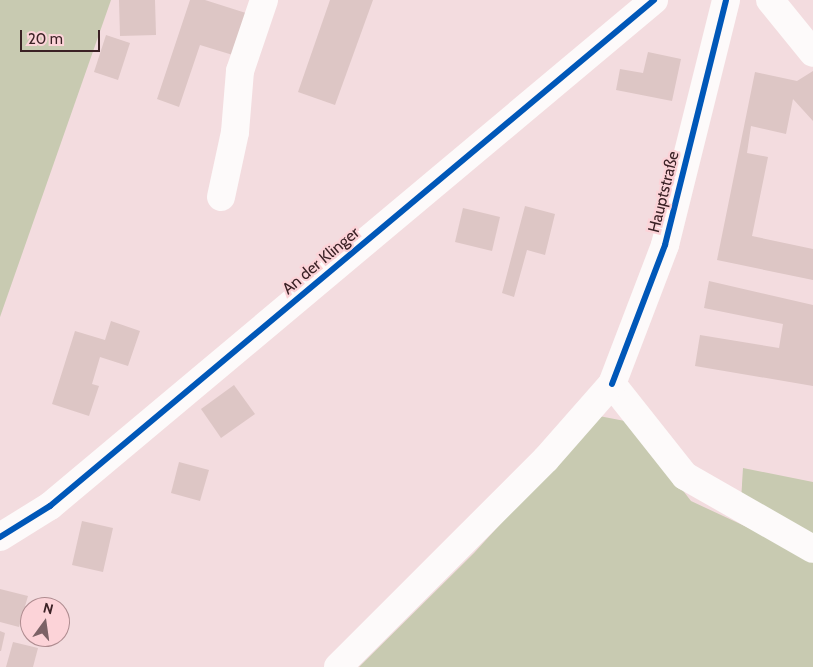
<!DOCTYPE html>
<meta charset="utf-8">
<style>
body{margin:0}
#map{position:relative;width:813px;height:667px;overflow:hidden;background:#f3dcdf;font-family:Cabin,sans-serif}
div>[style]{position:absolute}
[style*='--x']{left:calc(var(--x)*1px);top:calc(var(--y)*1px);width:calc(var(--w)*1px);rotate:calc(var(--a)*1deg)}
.green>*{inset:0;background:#c8cab1}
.building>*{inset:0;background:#ddc6c5}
.minor>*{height:28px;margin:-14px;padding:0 14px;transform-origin:14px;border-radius:14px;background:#fdfafa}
.cycleway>*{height:6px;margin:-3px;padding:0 3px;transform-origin:3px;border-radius:3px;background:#0057b8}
span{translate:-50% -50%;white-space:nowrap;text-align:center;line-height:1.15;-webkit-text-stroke:4.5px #fcd3d8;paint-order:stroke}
.street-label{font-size:16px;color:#3b2125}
.north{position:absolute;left:20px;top:597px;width:50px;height:50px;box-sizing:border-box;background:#fcd3d8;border:1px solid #af8c90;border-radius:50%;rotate:14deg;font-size:14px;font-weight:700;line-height:20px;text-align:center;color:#3b2125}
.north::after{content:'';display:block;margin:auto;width:18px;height:22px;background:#7b6266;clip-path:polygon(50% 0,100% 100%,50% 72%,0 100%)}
.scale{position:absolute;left:20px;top:30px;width:80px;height:22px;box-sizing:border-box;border:2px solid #3b2125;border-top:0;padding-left:6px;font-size:15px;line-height:18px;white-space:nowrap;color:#3b2125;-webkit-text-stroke:4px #fcd3d8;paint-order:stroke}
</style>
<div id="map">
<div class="green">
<div style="clip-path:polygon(0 0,111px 0,0 317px)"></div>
<div style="clip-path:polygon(599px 416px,630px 422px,691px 501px,813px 558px,813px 667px,359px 667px,474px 553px)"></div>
<div style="clip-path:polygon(743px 468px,813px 482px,813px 540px,741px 501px)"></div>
</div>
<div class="building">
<div style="clip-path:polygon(119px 0,155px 0,156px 35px,120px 36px)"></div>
<div style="clip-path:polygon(190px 0,205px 0,249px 14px,236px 56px,200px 45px,179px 107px,157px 99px)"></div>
<div style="clip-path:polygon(330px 0,373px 0,335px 105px,298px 92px)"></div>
<div style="clip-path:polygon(106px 35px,130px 43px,118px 80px,94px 72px)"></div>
<div style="clip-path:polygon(648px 52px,681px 59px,672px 101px,616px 90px,620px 69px,643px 73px)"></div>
<div style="clip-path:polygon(813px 71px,813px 121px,793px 99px,786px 134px,751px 126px,747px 153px,768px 157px,752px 236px,813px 249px,813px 280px,717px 260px,755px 72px,797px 81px)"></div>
<div style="clip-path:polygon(525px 206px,555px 214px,545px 255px,527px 250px,514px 297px,502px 293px)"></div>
<div style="clip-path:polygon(463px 208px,500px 217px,492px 251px,455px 242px)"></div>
<div style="clip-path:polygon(709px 281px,813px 305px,813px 386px,695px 366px,700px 335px,779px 348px,783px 324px,704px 308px)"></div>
<div style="clip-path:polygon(111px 321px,140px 331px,128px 366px,100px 357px,92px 384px,99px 386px,89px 416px,52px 404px,75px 331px,105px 340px)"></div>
<div style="clip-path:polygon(234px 385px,255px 414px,221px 438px,201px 409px)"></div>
<div style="clip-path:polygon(179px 462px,209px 470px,200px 501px,171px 493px)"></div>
<div style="clip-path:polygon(82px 521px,113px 528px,103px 572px,72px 565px)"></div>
<div style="clip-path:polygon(0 589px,28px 596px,19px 627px,0 622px)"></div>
<div style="clip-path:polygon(0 631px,5px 633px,1px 651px,0 651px)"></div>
<div style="clip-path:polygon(33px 637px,45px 637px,44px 642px)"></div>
<div style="clip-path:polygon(13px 642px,38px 648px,33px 667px,6px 667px)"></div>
</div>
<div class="minor">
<div style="--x:770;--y:0;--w:68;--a:50.9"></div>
<div style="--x:221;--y:197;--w:66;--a:-77.8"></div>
<div style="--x:235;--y:132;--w:61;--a:-85.3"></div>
<div style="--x:240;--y:71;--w:75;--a:-71.3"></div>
<div style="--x:612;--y:384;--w:117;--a:51.6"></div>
<div style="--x:685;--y:476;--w:147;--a:29.7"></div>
<div style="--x:0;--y:537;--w:59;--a:-31.8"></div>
<div style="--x:50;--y:506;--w:788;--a:-39.95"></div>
<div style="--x:338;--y:667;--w:294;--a:-45"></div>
<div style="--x:546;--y:459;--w:100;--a:-48.7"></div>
<div style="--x:612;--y:384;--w:149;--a:-69.1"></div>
<div style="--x:665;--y:245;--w:252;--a:-76"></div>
</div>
<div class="cycleway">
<div style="--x:612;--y:384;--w:149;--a:-69.1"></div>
<div style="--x:665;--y:245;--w:252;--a:-76"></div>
<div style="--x:0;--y:537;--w:59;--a:-31.8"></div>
<div style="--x:50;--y:506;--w:788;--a:-39.95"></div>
</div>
<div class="street-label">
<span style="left:664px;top:192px;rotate:-76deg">Hauptstraße</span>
<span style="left:321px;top:261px;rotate:-40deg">An der Klinger</span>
</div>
<div class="north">N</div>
<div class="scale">20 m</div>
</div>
